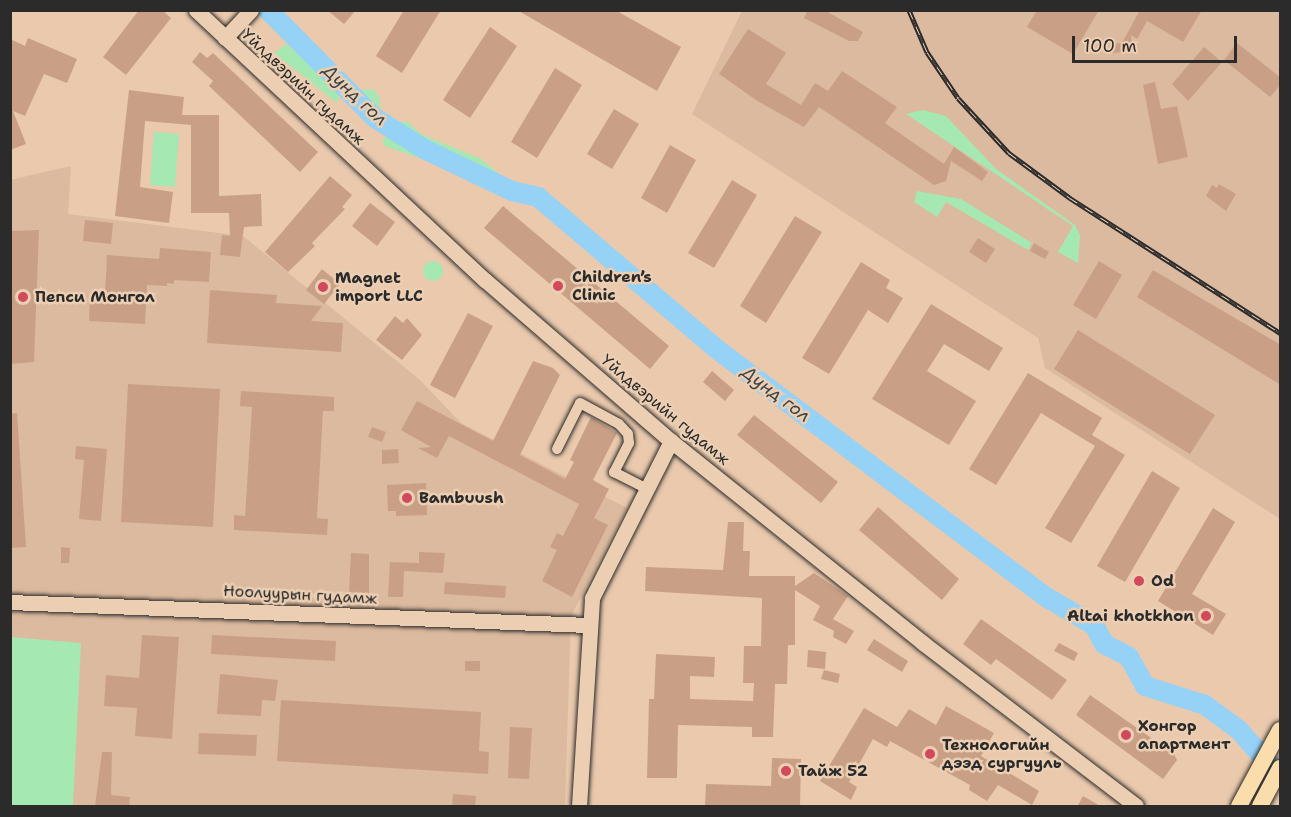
<!DOCTYPE html>
<meta charset="utf-8">
<style>
body{margin:0}
#map{position:relative;width:1291px;height:817px;overflow:hidden;background:#eac9ad;font-family:"Shantell Sans",sans-serif}
div>[style]{position:absolute}
[style*='--x']{left:calc(var(--x)*1px);top:calc(var(--y)*1px);width:calc(var(--w)*1px);rotate:calc(var(--a)*1deg)}
.built>*{inset:0;background:#dcba9f}
.green>*{inset:0;background:#a6e8b2}
.round{border-radius:50%}
.river>*{height:20px;margin:-10px;padding:0 10px;transform-origin:10px;border-radius:10px;background:#95d2f6}
.building>*{inset:0;background:#c9a085}
.roads{filter:drop-shadow(0 0 2px #2b2b2b) drop-shadow(0 0 2px #2b2b2b)}
.street>*{height:10px;margin:-5px;padding:0 5px;transform-origin:5px;border-radius:5px;background:#eccfb3}
.secondary>*{height:15px;margin:-7.5px;padding:0 7.5px;transform-origin:7.5px;border-radius:7.5px;background:#eccfb3}
.primary>*{height:16px;margin:-8px;padding:0 8px;transform-origin:8px;border-radius:8px;background:#faddab}
.rail>*{height:5px;margin-top:-2.5px;transform-origin:0;background:repeating-linear-gradient(90deg,#eccfb3 0 9px,#2b2b2b 0 18px);box-sizing:border-box;border-block:2px solid #2b2b2b}
.dots>*{width:16px;height:16px;translate:-50% -50%;box-sizing:border-box;border:3px solid #eccfb3;border-radius:50%}
span{translate:-50% -50%;white-space:nowrap;text-align:center;line-height:1.15;-webkit-text-stroke:5px #eccfb3;paint-order:stroke}
.street-label{font-size:16px;color:#2b2b2b}
.poi-label{font-size:16px;color:#2b2b2b;font-weight:700}
.left{translate:0 -50%;text-align:left}
.right{translate:-100% -50%;text-align:right}
.water-label{font-size:18px;color:#3b4449;font-style:italic}
.frame{position:absolute;inset:0;border:12px solid #2b2b2b;pointer-events:none}
.scale{position:absolute;left:1072px;top:36px;width:165px;height:27px;box-sizing:border-box;border:3px solid #2b2b2b;border-top:0;padding-left:8px;font-size:18px;line-height:21px;white-space:nowrap;color:#2b2b2b;-webkit-text-stroke:4px #eccfb3;paint-order:stroke}
</style>
<div id="map">
<div class="built">
<div style="clip-path:polygon(742px 11px,1280px 11px,1280px 519px,1045px 368px,1038px 338px,692px 114px)"></div>
<div style="clip-path:polygon(71px 166px,68px 214px,243px 236px,420px 380px,461px 423px,627px 508px,571px 616px,565px 806px,11px 806px,10px 180px)"></div>
</div>
<div class="green">
<div style="clip-path:polygon(286px 44px,341px 90px,337px 103px,274px 53px)"></div>
<div style="clip-path:polygon(364px 89px,374px 90px,379px 97px,381px 115px,361px 98px)"></div>
<div style="clip-path:polygon(923px 110px,946px 116px,996px 169px,1075px 225px,1080px 235px,1078px 263px,1058px 252px,1073px 226px,906px 114px)"></div>
<div style="clip-path:polygon(399px 122px,408px 122px,421px 134px,481px 159px,502px 176px,497px 179px,441px 154px,396px 129px,392px 125px)"></div>
<div style="clip-path:polygon(154px 132px,179px 134px,175px 187px,150px 185px)"></div>
<div style="clip-path:polygon(386px 137px,418px 149px,484px 181px,385px 146px,382px 141px)"></div>
<div style="clip-path:polygon(917px 191px,961px 199px,1032px 243px,1028px 250px,946px 202px,937px 217px,914px 202px)"></div>
<div class="round" style="left:423px;top:261px;width:20px;height:20px"></div>
<div style="clip-path:polygon(11px 637px,81px 643px,73px 806px,11px 806px)"></div>
</div>
<div class="river">
<div style="--x:268;--y:10;--w:152;--a:45.3"></div>
<div style="--x:375;--y:118;--w:58;--a:32.3"></div>
<div style="--x:424;--y:149;--w:98;--a:25.5"></div>
<div style="--x:512;--y:191;--w:27;--a:13"></div>
<div style="--x:538;--y:197;--w:231;--a:40.4"></div>
<div style="--x:714;--y:347;--w:416;--a:37"></div>
<div style="--x:1046;--y:597;--w:56;--a:30.3"></div>
<div style="--x:1094;--y:625;--w:21;--a:62"></div>
<div style="--x:1104;--y:644;--w:28;--a:27"></div>
<div style="--x:1129;--y:657;--w:33;--a:61"></div>
<div style="--x:1145;--y:686;--w:63;--a:17.6"></div>
<div style="--x:1205;--y:705;--w:42;--a:36.3"></div>
<div style="--x:1239;--y:730;--w:62;--a:48.9"></div>
</div>
<div class="building">
<div style="clip-path:polygon(139px 10px,162px 10px,171px 18px,126px 75px,103px 57px)"></div>
<div style="clip-path:polygon(327px 10px,356px 10px,344px 24px)"></div>
<div style="clip-path:polygon(404px 10px,441px 10px,402px 73px,376px 56px)"></div>
<div style="clip-path:polygon(517px 10px,615px 10px,681px 47px,657px 91px)"></div>
<div style="clip-path:polygon(808px 10px,824px 10px,863px 32px,858px 41px,849px 41px,804px 18px)"></div>
<div style="clip-path:polygon(1037px 10px,1099px 10px,1073px 54px,1027px 27px)"></div>
<div style="clip-path:polygon(1140px 10px,1202px 10px,1183px 42px,1147px 21px,1137px 39px,1131px 35px,1132px 51px,1113px 53px,1112px 44px,1122px 43px)"></div>
<div style="clip-path:polygon(490px 27px,517px 46px,470px 118px,443px 100px)"></div>
<div style="clip-path:polygon(748px 29px,786px 53px,766px 84px,801px 105px,815px 83px,828px 91px,842px 71px,897px 107px,885px 123px,944px 164px,954px 147px,988px 172px,982px 181px,951px 161px,946px 181px,934px 185px,819px 107px,804px 127px,756px 100px,719px 74px)"></div>
<div style="clip-path:polygon(28px 38px,77px 59px,67px 83px,44px 74px,25px 116px,13px 111px,26px 144px,10px 150px,10px 39px,25px 46px)"></div>
<div style="clip-path:polygon(1237px 43px,1281px 78px,1281px 84px,1270px 97px,1224px 60px)"></div>
<div style="clip-path:polygon(1204px 47px,1222px 62px,1188px 101px,1172px 84px)"></div>
<div style="clip-path:polygon(200px 52px,207px 58px,213px 53px,318px 152px,300px 172px,209px 86px,213px 81px,192px 62px)"></div>
<div style="clip-path:polygon(555px 68px,582px 85px,537px 158px,511px 142px)"></div>
<div style="clip-path:polygon(1155px 82px,1161px 109px,1177px 106px,1188px 157px,1158px 164px,1143px 85px)"></div>
<div style="clip-path:polygon(129px 90px,184px 97px,182px 115px,219px 115px,219px 196px,261px 194px,262px 226px,244px 227px,240px 257px,220px 255px,222px 235px,230px 236px,229px 213px,191px 213px,191px 125px,145px 121px,140px 187px,173px 192px,169px 223px,115px 216px)"></div>
<div style="clip-path:polygon(614px 109px,639px 124px,612px 169px,587px 154px)"></div>
<div style="clip-path:polygon(670px 145px,696px 160px,667px 213px,641px 198px)"></div>
<div style="clip-path:polygon(330px 176px,352px 195px,342px 207px,345px 209px,312px 243px,315px 246px,288px 272px,265px 252px)"></div>
<div style="clip-path:polygon(732px 180px,757px 195px,714px 268px,688px 253px)"></div>
<div style="clip-path:polygon(1219px 184px,1236px 194px,1226px 211px,1206px 196px,1212px 185px,1217px 188px)"></div>
<div style="clip-path:polygon(370px 203px,395px 222px,377px 246px,352px 226px)"></div>
<div style="clip-path:polygon(503px 206px,669px 346px,650px 369px,484px 228px)"></div>
<div style="clip-path:polygon(795px 216px,822px 232px,766px 323px,740px 306px)"></div>
<div style="clip-path:polygon(85px 220px,113px 223px,111px 244px,83px 241px)"></div>
<div style="clip-path:polygon(39px 230px,34px 362px,10px 364px,10px 231px)"></div>
<div style="clip-path:polygon(978px 238px,995px 249px,986px 263px,969px 252px)"></div>
<div style="clip-path:polygon(1034px 243px,1049px 252px,1045px 259px,1030px 251px)"></div>
<div style="clip-path:polygon(160px 248px,211px 252px,209px 282px,174px 280px,174px 284px,167px 283px,167px 286px,147px 285px,145px 324px,89px 321px,90px 293px,105px 293px,107px 255px,159px 259px)"></div>
<div style="clip-path:polygon(1099px 261px,1122px 275px,1096px 319px,1073px 305px)"></div>
<div style="clip-path:polygon(861px 262px,890px 280px,886px 288px,903px 298px,888px 323px,868px 310px,829px 374px,802px 358px)"></div>
<div style="clip-path:polygon(322px 269px,340px 284px,324px 304px,306px 290px)"></div>
<div style="clip-path:polygon(1153px 270px,1281px 345px,1281px 385px,1137px 297px)"></div>
<div style="clip-path:polygon(210px 290px,277px 295px,276px 303px,322px 306px,311px 321px,343px 323px,341px 352px,207px 343px)"></div>
<div style="clip-path:polygon(931px 304px,1003px 348px,989px 371px,944px 344px,927px 371px,976px 401px,949px 445px,872px 399px)"></div>
<div style="clip-path:polygon(468px 313px,493px 326px,455px 398px,430px 385px)"></div>
<div style="clip-path:polygon(395px 316px,403px 323px,407px 318px,422px 335px,402px 360px,376px 340px)"></div>
<div style="clip-path:polygon(1078px 330px,1215px 415px,1190px 454px,1054px 369px)"></div>
<div style="clip-path:polygon(533px 361px,553px 368px,560px 375px,520px 455px,565px 479px,574px 462px,570px 460px,591px 417px,617px 433px,593px 480px,609px 489px,594px 518px,608px 525px,572px 597px,542px 581px,557px 550px,550px 547px,557px 533px,563px 536px,579px 504px,449px 436px,437px 458px,418px 448px,431px 447px,401px 430px,417px 401px,493px 441px)"></div>
<div style="clip-path:polygon(712px 371px,734px 390px,725px 401px,703px 382px)"></div>
<div style="clip-path:polygon(1028px 373px,1102px 418px,1092px 435px,1125px 455px,1071px 543px,1045px 528px,1095px 446px,1041px 413px,996px 485px,969px 469px)"></div>
<div style="clip-path:polygon(128px 384px,220px 389px,213px 527px,121px 522px)"></div>
<div style="clip-path:polygon(241px 391px,334px 397px,334px 411px,323px 411px,317px 518px,328px 519px,327px 535px,234px 530px,234px 515px,245px 516px,252px 407px,240px 406px)"></div>
<div style="clip-path:polygon(17px 413px,26px 547px,10px 548px,10px 414px)"></div>
<div style="clip-path:polygon(754px 415px,838px 482px,821px 503px,737px 435px)"></div>
<div style="clip-path:polygon(372px 427px,386px 432px,382px 442px,368px 437px)"></div>
<div style="clip-path:polygon(76px 446px,107px 449px,101px 521px,79px 519px,84px 460px,75px 459px)"></div>
<div style="clip-path:polygon(398px 449px,399px 463px,382px 464px,382px 450px)"></div>
<div style="clip-path:polygon(1152px 471px,1180px 488px,1125px 582px,1097px 566px)"></div>
<div style="clip-path:polygon(426px 483px,427px 515px,396px 516px,396px 511px,388px 511px,387px 485px)"></div>
<div style="clip-path:polygon(878px 507px,959px 579px,942px 600px,859px 530px)"></div>
<div style="clip-path:polygon(1213px 508px,1235px 522px,1192px 594px,1226px 614px,1213px 635px,1158px 601px)"></div>
<div style="clip-path:polygon(728px 522px,744px 522px,743px 551px,750px 551px,749px 576px,795px 576px,795px 586px,814px 573px,848px 596px,833px 619px,854px 631px,846px 644px,833px 637px,834px 631px,813px 620px,820px 606px,795px 590px,795px 645px,788px 645px,787px 684px,775px 684px,773px 737px,752px 737px,752px 727px,678px 725px,677px 778px,647px 778px,649px 699px,654px 699px,656px 654px,715px 657px,714px 677px,690px 676px,690px 699px,753px 701px,754px 683px,743px 683px,744px 646px,761px 646px,762px 598px,645px 591px,646px 567px,723px 570px)"></div>
<div style="clip-path:polygon(61px 547px,70px 548px,69px 563px,61px 563px)"></div>
<div style="clip-path:polygon(419px 552px,445px 553px,443px 573px,404px 571px,403px 597px,388px 597px,390px 562px,419px 563px)"></div>
<div style="clip-path:polygon(351px 553px,369px 554px,369px 594px,349px 592px)"></div>
<div style="clip-path:polygon(445px 582px,506px 586px,505px 598px,444px 594px)"></div>
<div style="clip-path:polygon(981px 619px,1067px 680px,1052px 700px,996px 659px,991px 665px,963px 644px)"></div>
<div style="clip-path:polygon(142px 635px,179px 637px,172px 739px,135px 736px,137px 708px,104px 706px,106px 675px,139px 678px)"></div>
<div style="clip-path:polygon(212px 635px,336px 641px,335px 661px,211px 654px)"></div>
<div style="clip-path:polygon(874px 639px,908px 661px,902px 672px,867px 650px)"></div>
<div style="clip-path:polygon(1059px 643px,1078px 653px,1074px 661px,1054px 651px)"></div>
<div style="clip-path:polygon(808px 650px,826px 652px,825px 669px,807px 667px)"></div>
<div style="clip-path:polygon(465px 661px,480px 661px,480px 671px,465px 671px)"></div>
<div style="clip-path:polygon(824px 670px,840px 674px,838px 683px,821px 679px)"></div>
<div style="clip-path:polygon(220px 674px,278px 680px,275px 701px,262px 700px,261px 716px,217px 714px)"></div>
<div style="clip-path:polygon(1090px 695px,1174px 754px,1177px 760px,1163px 779px,1076px 715px)"></div>
<div style="clip-path:polygon(281px 700px,481px 712px,479px 751px,489px 752px,488px 774px,277px 761px)"></div>
<div style="clip-path:polygon(946px 706px,994px 733px,981px 756px,1039px 791px,1032px 805px,998px 785px,987px 801px,969px 790px,970px 785px,890px 741px,887px 747px,873px 739px,849px 782px,857px 787px,851px 800px,820px 781px,864px 708px,897px 727px,909px 709px,936px 725px)"></div>
<div style="clip-path:polygon(510px 727px,532px 728px,529px 779px,508px 778px)"></div>
<div style="clip-path:polygon(199px 733px,257px 735px,256px 756px,198px 754px)"></div>
<div style="clip-path:polygon(102px 752px,112px 752px,111px 795px,130px 797px,129px 807px,95px 806px)"></div>
<div style="clip-path:polygon(772px 758px,801px 759px,800px 807px,705px 805px,706px 784px,771px 786px)"></div>
<div style="clip-path:polygon(453px 794px,476px 796px,475px 807px,452px 807px)"></div>
<div style="clip-path:polygon(1083px 796px,1102px 807px,1077px 807px)"></div>
</div>
<div class="roads">
<div class="street">
<div style="--x:557;--y:449;--w:51;--a:-63.4"></div>
<div style="--x:580;--y:403;--w:44;--a:28.3"></div>
<div style="--x:619;--y:424;--w:13;--a:48"></div>
<div style="--x:628;--y:434;--w:9;--a:84"></div>
<div style="--x:629;--y:443;--w:33;--a:117"></div>
<div style="--x:614;--y:472;--w:36;--a:27"></div>
</div>
<div class="secondary">
<div style="--x:196;--y:10;--w:396;--a:43.1"></div>
<div style="--x:485;--y:280;--w:246;--a:40.9"></div>
<div style="--x:671;--y:441;--w:323;--a:38.7"></div>
<div style="--x:923;--y:643;--w:268;--a:37.4"></div>
<div style="--x:225;--y:38;--w:38;--a:-47"></div>
<div style="--x:10;--y:602;--w:578;--a:2.28"></div>
<div style="--x:579;--y:806;--w:208;--a:-86.4"></div>
<div style="--x:592;--y:598;--w:176;--a:-63.3"></div>
</div>
<div class="primary">
<div style="--x:1239;--y:806;--w:86;--a:-61.7"></div>
<div style="--x:1260;--y:806;--w:43;--a:-62.2"></div>
</div>
</div>
<div class="rail">
<div style="--x:909;--y:10;--w:46;--a:66.8"></div>
<div style="--x:927;--y:52;--w:55;--a:56"></div>
<div style="--x:958;--y:98;--w:75;--a:47.2"></div>
<div style="--x:1009;--y:153;--w:76;--a:36.4"></div>
<div style="--x:1070;--y:198;--w:250;--a:32.7"></div>
</div>
<div class="dots">
<div style="left:558px;top:286px;background:#d1495b"></div>
<div style="left:323px;top:287px;background:#d1495b"></div>
<div style="left:23px;top:297px;background:#d1495b"></div>
<div style="left:407px;top:498px;background:#d1495b"></div>
<div style="left:1139px;top:581px;background:#d1495b"></div>
<div style="left:1206px;top:616px;background:#d1495b"></div>
<div style="left:1126px;top:735px;background:#d1495b"></div>
<div style="left:930px;top:754px;background:#d1495b"></div>
<div style="left:786px;top:771px;background:#d1495b"></div>
</div>
<div class="street-label">
<span style="left:303px;top:87px;rotate:43deg">Yйлдвэрийн гудамж</span>
<span style="left:665px;top:410px;rotate:40deg">Yйлдвэрийн гудамж</span>
<span style="left:300px;top:595px;rotate:3deg">Ноолуурын гудамж</span>
</div>
<div class="poi-label">
<span class="left" style="left:572px;top:286px">Children’s<br>Clinic</span>
<span class="left" style="left:335px;top:287px">Magnet<br>import LLC</span>
<span class="left" style="left:35px;top:297px">Пепси Монгол</span>
<span class="left" style="left:419px;top:498px">Bambuush</span>
<span class="left" style="left:1151px;top:581px">Od</span>
<span class="right" style="left:1194px;top:616px">Altai khotkhon</span>
<span class="left" style="left:1138px;top:735px">Хонгор<br>апартмент</span>
<span class="left" style="left:942px;top:754px">Технологийн<br>дээд сургууль</span>
<span class="left" style="left:798px;top:771px">Тайж 52</span>
</div>
<div class="water-label">
<span style="left:355px;top:95px;rotate:43deg">Дунд гол</span>
<span style="left:776px;top:394px;rotate:37deg">Дунд гол</span>
</div>
<div class="frame"></div>
<div class="scale">100 m</div>
</div>
